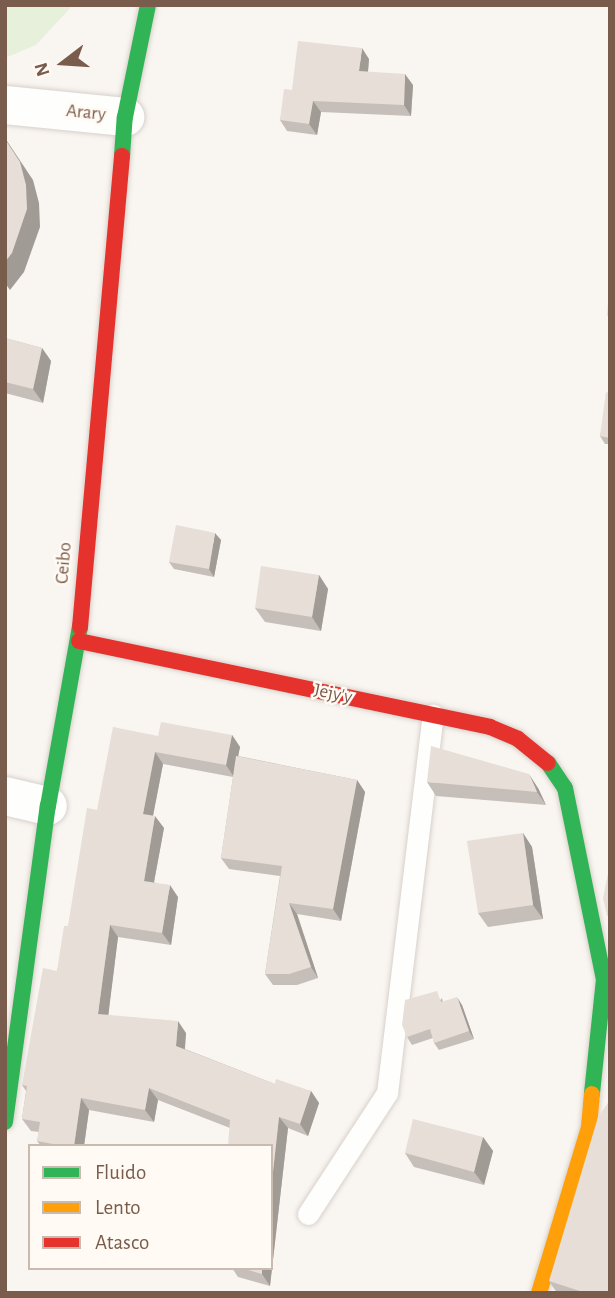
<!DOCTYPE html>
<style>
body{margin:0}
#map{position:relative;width:615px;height:1298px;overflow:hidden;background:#f9f5f0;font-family:"Alegreya Sans",sans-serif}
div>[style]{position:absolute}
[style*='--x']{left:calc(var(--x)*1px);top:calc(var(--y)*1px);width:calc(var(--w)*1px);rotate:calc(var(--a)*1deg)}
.green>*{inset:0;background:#e7f0db}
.roads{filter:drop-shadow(0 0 2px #d7d1cb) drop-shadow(0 0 2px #d7d1cb)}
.lane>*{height:21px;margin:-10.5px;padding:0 10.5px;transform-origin:10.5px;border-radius:10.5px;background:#fefefd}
.street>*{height:38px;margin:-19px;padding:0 19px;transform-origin:19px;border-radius:19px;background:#fefefd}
.fast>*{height:16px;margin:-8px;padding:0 8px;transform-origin:8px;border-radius:8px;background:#30b455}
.slow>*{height:16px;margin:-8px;padding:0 8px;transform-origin:8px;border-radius:8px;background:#ff9f0a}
.jam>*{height:16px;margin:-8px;padding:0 8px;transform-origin:8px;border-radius:8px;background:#e5322d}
.wall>*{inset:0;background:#c6bfb9}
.shaded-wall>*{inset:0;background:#a19b96}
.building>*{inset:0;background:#e6ded7}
span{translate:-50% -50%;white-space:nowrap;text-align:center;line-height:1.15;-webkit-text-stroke:5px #fffaf3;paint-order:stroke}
.street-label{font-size:19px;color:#7a5c4d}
.frame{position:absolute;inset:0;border:7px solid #7a5c4d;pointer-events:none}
.legend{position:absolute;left:28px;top:1144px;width:245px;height:126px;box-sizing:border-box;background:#fffaf3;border:2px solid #cabbb1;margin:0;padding:9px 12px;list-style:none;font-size:21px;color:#7a5c4d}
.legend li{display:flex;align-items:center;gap:14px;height:35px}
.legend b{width:35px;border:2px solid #cabbb1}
.north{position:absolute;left:28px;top:28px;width:70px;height:70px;-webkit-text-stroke:5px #fffaf3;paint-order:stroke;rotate:253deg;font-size:19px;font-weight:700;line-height:28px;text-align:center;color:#7a5c4d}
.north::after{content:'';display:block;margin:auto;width:24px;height:32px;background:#7a5c4d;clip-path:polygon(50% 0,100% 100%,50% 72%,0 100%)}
</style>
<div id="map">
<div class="green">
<div style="clip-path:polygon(5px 5px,73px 5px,36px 45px,5px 58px)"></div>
</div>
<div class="roads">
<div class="lane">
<div style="--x:308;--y:1214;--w:145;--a:-56.9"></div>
<div style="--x:387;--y:1093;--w:381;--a:-83.1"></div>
</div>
<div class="street">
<div style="--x:5;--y:105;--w:121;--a:5.7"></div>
<div style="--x:5;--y:796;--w:44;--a:13.1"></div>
</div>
<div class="fast">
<div style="--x:122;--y:156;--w:39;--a:-86"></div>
<div style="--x:125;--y:117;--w:114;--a:-78.4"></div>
<div style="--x:548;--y:763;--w:30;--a:56"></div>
<div style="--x:565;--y:788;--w:195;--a:78.5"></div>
<div style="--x:604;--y:979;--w:116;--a:96"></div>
<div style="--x:5;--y:1122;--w:319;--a:-82.3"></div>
<div style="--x:48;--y:806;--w:182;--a:-79.9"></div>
</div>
<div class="slow">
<div style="--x:539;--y:1293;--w:173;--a:-73.2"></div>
<div style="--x:589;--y:1127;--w:33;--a:-85"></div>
</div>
<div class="jam">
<div style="--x:80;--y:627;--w:473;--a:-84.9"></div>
<div style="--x:79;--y:641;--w:420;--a:11.8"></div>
<div style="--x:490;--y:727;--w:30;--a:23"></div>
<div style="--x:518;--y:739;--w:38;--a:39"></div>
</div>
</div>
<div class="wall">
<div style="clip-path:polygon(369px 59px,368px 72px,413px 85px,411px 116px,321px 112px,317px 135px,287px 131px,280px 120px,292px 90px)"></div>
<div style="clip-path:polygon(5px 338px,42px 348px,51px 361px,43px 403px,5px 393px)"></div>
<div style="clip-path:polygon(610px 393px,610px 444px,605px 444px,600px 436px)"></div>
<div style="clip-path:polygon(221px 540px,214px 577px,174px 569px,169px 562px)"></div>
<div style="clip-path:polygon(319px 575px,328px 589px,321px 631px,265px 622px,255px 608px)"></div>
<div style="clip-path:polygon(232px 735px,240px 747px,238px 756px,357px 780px,365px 792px,341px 921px,297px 914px,318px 978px,297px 985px,273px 985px,265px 974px,280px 876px,229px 869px,221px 858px,233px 777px,163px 764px,153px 816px,164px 828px,154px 882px,178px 897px,171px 945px,118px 937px,108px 1015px,186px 1033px,185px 1049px,275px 1084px,311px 1091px,319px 1103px,308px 1136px,288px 1128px,270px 1286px,238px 1277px,232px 1268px,271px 1268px,230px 1128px,158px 1100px,154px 1122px,89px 1110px,84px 1146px,41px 1146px,37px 1141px,39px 1132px,31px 1131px,22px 1119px,26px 1091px,22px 1085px,57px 971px,97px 810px,158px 736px)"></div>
<div style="clip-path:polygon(427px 782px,538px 788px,546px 805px,436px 796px)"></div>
<div style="clip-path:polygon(523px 833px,532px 847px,543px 919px,488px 927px,478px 913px)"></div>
<div style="clip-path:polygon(442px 998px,443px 1002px,462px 1005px,474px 1039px,439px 1050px,434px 1043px,433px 1038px,412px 1045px,407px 1037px)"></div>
<div style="clip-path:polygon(483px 1137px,493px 1151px,484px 1185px,414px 1167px,405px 1153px)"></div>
<div style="clip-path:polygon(549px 1281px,610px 1293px,557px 1293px)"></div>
</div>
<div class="shaded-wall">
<div style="clip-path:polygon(362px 48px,369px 59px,367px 82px,359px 71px)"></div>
<div style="clip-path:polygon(405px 74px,413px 85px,411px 116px,404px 105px)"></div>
<div style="clip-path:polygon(313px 101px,321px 112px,317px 135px,309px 124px)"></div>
<div style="clip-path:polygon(5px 138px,33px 180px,39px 203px,40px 227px,24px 272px,10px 290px,5px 283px)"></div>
<div style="clip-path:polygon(42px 348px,51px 361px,43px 403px,33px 389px)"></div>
<div style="clip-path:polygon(215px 533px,221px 540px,214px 577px,209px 569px)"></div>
<div style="clip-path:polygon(319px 575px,328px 589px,321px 631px,312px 617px)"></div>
<div style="clip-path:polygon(232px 735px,240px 747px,234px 777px,226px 765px)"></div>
<div style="clip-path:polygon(155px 752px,163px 764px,151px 826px,143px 814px)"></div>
<div style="clip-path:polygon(529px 774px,538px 788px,546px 805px,537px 792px)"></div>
<div style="clip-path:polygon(357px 780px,365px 792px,341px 921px,333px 909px)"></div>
<div style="clip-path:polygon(155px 816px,164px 828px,152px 893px,144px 881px)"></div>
<div style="clip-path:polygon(523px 833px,532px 847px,543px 919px,533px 905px)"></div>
<div style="clip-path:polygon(170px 885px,178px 897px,171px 945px,162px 933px)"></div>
<div style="clip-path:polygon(289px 903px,297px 914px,318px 978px,311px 967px)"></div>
<div style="clip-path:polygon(110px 925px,118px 937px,107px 1026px,98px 1014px)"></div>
<div style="clip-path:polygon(457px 997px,462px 1005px,474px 1039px,469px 1031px)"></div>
<div style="clip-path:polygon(178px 1021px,186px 1033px,184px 1058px,176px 1046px)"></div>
<div style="clip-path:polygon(149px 1088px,158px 1100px,154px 1122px,145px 1110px)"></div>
<div style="clip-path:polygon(311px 1091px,319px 1103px,308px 1136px,300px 1124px)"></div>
<div style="clip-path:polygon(81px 1098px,89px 1110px,84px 1146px,74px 1146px)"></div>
<div style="clip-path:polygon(279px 1117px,288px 1128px,270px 1286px,262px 1274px,262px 1268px,271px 1268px,271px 1190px)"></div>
<div style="clip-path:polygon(483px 1137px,493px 1151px,484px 1185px,474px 1172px)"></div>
</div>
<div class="building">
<div style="clip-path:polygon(298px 41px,362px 48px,359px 71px,405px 74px,404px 105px,313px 101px,309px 124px,280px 120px,284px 89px,292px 90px)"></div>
<div style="clip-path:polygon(5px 139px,20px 162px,26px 185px,27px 209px,12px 253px,5px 262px)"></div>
<div style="clip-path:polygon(610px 272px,610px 316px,607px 316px)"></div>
<div style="clip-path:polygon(5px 338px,42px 348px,33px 389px,5px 382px)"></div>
<div style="clip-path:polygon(606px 392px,610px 393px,610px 438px,600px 436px)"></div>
<div style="clip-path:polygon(176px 525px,215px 533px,209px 569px,169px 562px)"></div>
<div style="clip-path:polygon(261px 566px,319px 575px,312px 617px,255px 608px)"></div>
<div style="clip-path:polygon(161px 722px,232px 735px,226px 765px,155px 752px,143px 814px,155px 816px,144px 881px,170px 885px,162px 933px,110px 925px,98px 1014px,178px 1021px,176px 1046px,275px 1084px,276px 1079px,311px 1091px,300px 1124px,279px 1117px,271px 1190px,271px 1146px,228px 1146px,230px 1120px,149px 1088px,145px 1110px,81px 1098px,74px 1146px,64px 1146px,37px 1141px,40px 1122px,22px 1119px,27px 1086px,22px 1085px,43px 968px,57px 971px,64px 926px,68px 926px,87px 808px,97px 810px,113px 727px,158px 736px)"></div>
<div style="clip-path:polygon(431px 746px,529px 774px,537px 792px,427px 782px)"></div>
<div style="clip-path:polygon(236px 756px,357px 780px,333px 909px,289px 903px,311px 967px,289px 974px,265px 974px,282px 866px,221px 858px)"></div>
<div style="clip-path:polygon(523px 833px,533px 905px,478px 913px,467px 841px)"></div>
<div style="clip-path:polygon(610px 864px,610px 916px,607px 916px,603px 898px)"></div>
<div style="clip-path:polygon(437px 991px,441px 1002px,457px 997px,469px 1031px,434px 1043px,430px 1029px,407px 1037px,402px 1025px,405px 1000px)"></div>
<div style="clip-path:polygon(610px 1100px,610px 1293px,586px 1293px,549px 1281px,598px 1117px)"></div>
<div style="clip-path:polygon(413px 1119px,483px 1137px,474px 1172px,405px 1153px)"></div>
<div style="clip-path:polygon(241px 1268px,262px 1268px,262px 1274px)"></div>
</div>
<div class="street-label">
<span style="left:86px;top:113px;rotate:6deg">Arary</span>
<span style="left:64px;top:563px;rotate:-85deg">Ceibo</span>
<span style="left:333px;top:694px;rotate:12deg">Jejy'y</span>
</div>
<div class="frame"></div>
<ul class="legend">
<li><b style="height:9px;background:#30b455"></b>Fluido</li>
<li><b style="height:9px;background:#ff9f0a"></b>Lento</li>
<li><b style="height:9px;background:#e5322d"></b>Atasco</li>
</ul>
<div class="north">N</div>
</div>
